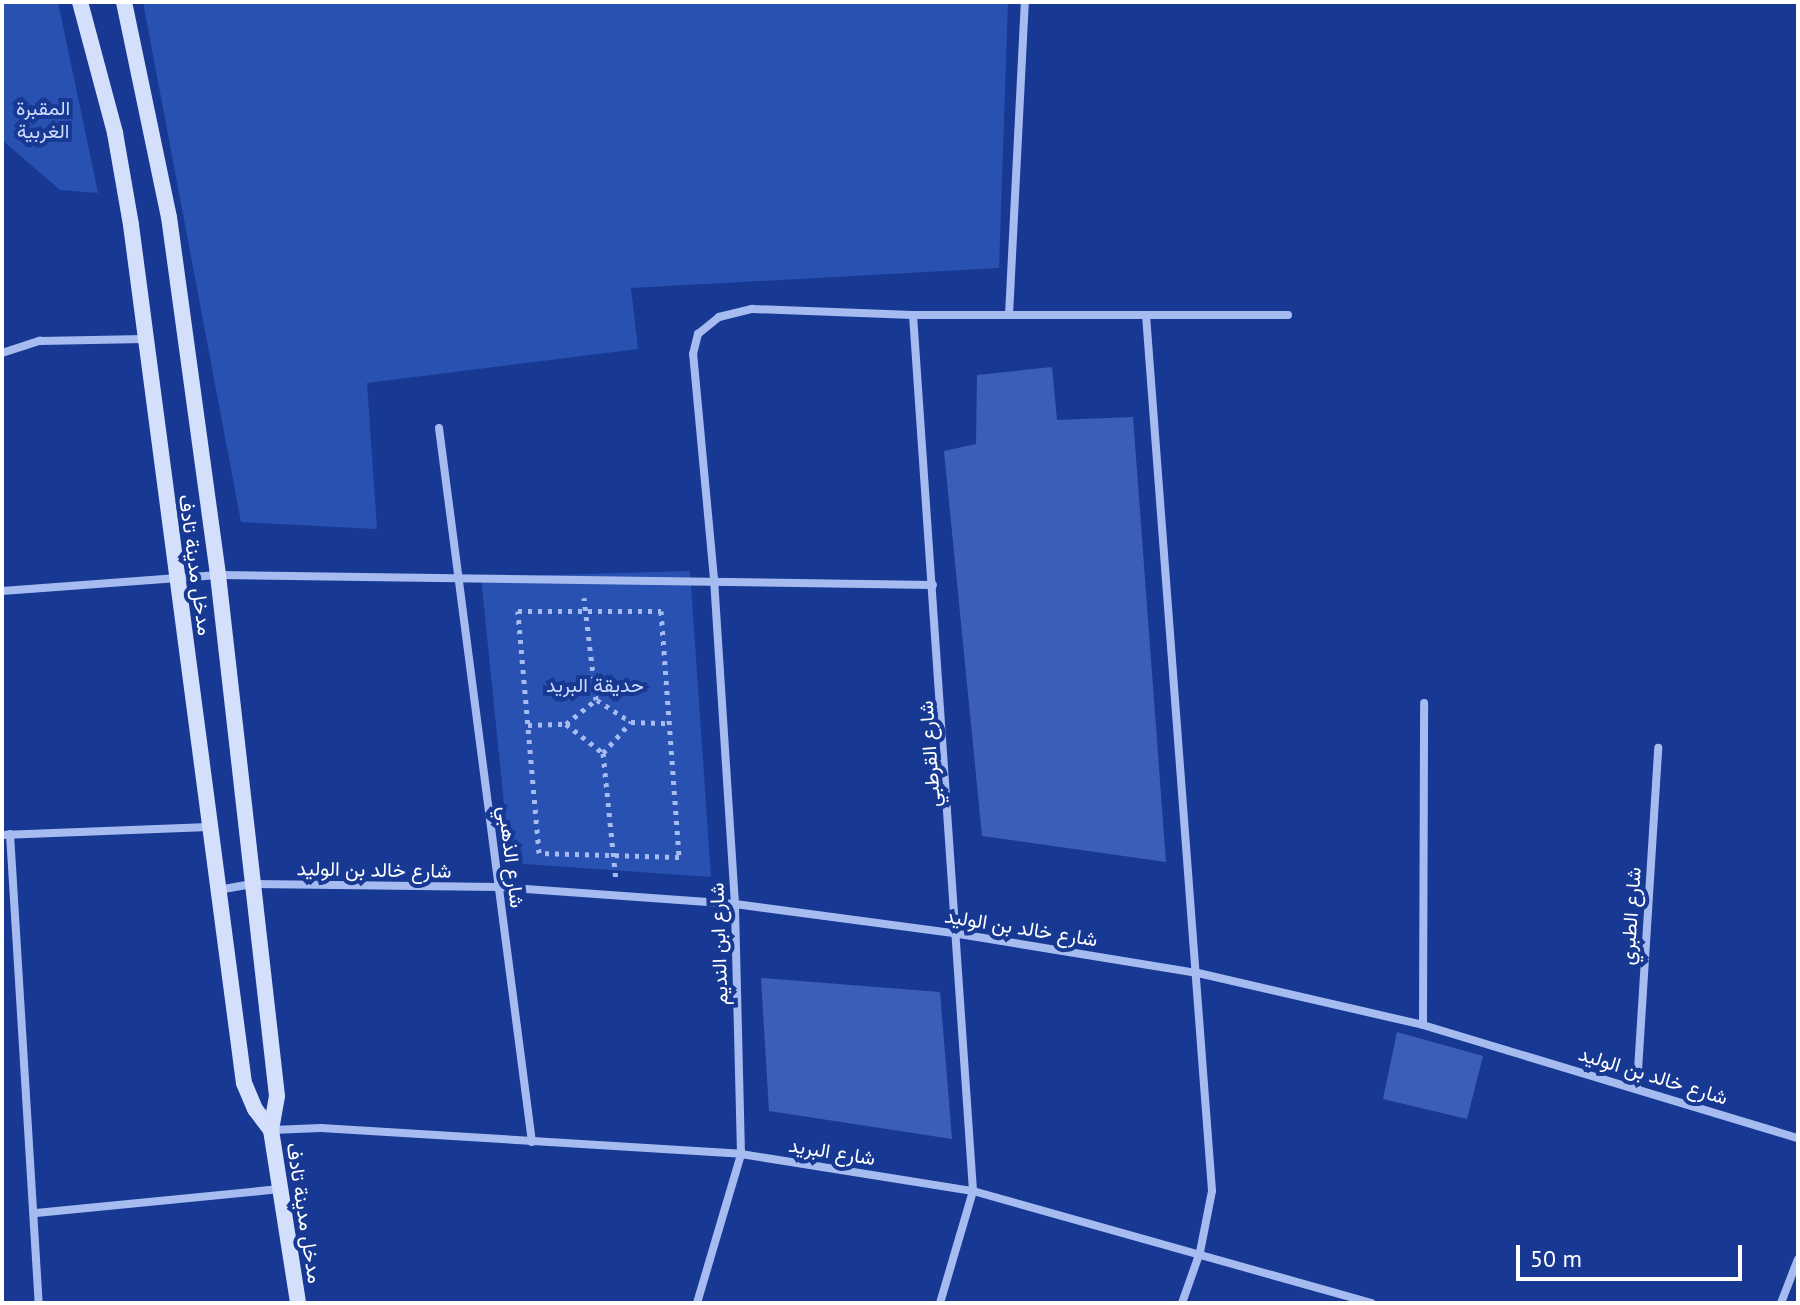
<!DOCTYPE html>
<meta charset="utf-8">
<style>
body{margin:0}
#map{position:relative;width:1800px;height:1305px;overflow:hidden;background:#173993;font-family:"PT Sans",Vazirmatn,sans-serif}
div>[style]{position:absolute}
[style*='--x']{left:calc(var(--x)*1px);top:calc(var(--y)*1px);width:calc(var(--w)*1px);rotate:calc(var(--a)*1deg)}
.green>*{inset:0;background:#2951b1}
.building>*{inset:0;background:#3b5fb9}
.path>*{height:5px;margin-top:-2.5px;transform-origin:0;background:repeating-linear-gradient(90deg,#a6bcf0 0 4px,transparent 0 10px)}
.street>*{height:8px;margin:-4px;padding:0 4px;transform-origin:4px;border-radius:4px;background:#a6bcf0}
.secondary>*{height:16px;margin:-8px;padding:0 8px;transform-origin:8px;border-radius:8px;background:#d4dffb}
span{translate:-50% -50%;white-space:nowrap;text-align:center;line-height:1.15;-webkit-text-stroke:8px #173993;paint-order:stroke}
.park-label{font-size:20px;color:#cddbfb}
.street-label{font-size:20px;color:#fff}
.frame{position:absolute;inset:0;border:4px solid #fff;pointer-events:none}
.scale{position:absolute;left:1516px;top:1245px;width:226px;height:36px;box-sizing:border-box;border:4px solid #fff;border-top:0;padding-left:10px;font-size:24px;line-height:28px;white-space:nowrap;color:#fff;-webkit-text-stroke:6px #173993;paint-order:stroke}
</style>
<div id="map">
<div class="green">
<div style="clip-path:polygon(2px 2px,58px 2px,98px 193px,60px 190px,2px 140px)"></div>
<div style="clip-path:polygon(143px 2px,1008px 2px,999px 268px,631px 288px,638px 349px,367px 383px,377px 529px,241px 522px)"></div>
<div style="clip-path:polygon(690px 571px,711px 877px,510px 863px,481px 577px)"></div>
</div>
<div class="building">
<div style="clip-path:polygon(1052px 367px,1057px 420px,1133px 417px,1166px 862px,982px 836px,944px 451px,976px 444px,977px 375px)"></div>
<div style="clip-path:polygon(761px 978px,940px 992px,952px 1139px,769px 1111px)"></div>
<div style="clip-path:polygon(1397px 1032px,1483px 1056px,1467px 1119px,1383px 1099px)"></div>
</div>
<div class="path">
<div style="--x:518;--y:611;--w:143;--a:0"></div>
<div style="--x:661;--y:611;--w:247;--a:85.8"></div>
<div style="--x:679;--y:857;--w:140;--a:-178.4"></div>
<div style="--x:539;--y:853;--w:243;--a:-95"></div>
<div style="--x:597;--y:700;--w:40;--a:32.9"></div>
<div style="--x:631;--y:722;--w:38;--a:2"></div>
<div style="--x:566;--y:724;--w:47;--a:38.1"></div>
<div style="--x:603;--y:753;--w:128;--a:84.2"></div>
<div style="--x:528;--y:725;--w:38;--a:-2"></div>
<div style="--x:566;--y:724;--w:38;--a:-39"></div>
<div style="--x:596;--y:700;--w:103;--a:-96.7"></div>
<div style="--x:603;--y:753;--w:42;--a:-47.9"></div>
</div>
<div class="street">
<div style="--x:913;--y:315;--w:878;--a:86.08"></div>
<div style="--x:973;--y:1191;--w:117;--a:106.4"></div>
<div style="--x:1009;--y:315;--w:313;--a:-87.1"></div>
<div style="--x:1146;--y:315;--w:878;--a:85.69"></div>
<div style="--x:1212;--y:1191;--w:62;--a:101.1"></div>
<div style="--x:1200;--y:1252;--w:54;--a:109.4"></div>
<div style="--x:2;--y:353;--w:40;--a:-18"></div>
<div style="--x:40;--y:341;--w:104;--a:-1.1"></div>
<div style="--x:439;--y:428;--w:720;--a:82.58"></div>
<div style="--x:2;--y:591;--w:217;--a:-4.2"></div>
<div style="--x:218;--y:575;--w:715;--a:0.8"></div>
<div style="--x:10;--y:834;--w:470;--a:86.5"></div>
<div style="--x:2;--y:835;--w:207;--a:-2.2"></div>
<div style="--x:218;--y:890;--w:36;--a:-10"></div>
<div style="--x:253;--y:884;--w:245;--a:0.7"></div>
<div style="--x:498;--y:887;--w:238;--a:4.1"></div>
<div style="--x:735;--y:904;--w:226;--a:7.6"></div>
<div style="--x:959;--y:934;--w:242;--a:9.3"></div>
<div style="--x:1198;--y:973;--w:231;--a:13"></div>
<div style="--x:1423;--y:1025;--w:392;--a:16.8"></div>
<div style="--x:1423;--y:1025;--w:322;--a:-89.8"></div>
<div style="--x:1637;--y:1086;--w:339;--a:-86.4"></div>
<div style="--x:272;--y:1130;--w:49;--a:-2.3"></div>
<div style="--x:321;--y:1128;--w:421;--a:3.5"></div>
<div style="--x:741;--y:1154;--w:235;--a:9.1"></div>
<div style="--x:973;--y:1191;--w:414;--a:15.7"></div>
<div style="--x:36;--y:1213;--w:245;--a:-5.6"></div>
<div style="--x:697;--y:1303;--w:155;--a:-73.5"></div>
<div style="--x:741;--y:1154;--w:250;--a:-91.4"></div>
<div style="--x:735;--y:904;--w:326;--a:-93.7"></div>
<div style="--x:714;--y:579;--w:226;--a:-95.3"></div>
<div style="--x:693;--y:354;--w:21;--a:-76"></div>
<div style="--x:698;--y:334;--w:27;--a:-39"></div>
<div style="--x:719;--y:317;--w:34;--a:-14"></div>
<div style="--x:752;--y:309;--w:161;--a:2.1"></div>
<div style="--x:913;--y:315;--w:375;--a:0"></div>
<div style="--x:1781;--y:1303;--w:47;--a:-68.9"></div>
</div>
<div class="secondary">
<div style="--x:80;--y:2;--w:136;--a:75"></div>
<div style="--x:115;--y:133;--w:93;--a:80.1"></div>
<div style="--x:131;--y:225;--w:865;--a:82.5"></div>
<div style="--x:244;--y:1083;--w:28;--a:67"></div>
<div style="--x:255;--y:1109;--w:26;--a:53"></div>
<div style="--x:124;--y:2;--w:220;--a:78.2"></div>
<div style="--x:169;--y:217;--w:361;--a:82.2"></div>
<div style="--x:218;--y:575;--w:524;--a:83.54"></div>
<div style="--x:277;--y:1096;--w:35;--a:100"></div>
<div style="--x:271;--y:1130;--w:175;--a:81.1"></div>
</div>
<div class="park-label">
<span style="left:43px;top:120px">المقبرة<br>الغربية</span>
<span style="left:595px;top:685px">حديقة البريد</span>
</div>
<div class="street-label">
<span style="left:195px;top:565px;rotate:82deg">مدخل مدينة تادف</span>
<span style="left:930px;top:754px;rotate:-94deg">شارع القرطبي</span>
<span style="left:511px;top:857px;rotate:83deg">شارع الذهبي</span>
<span style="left:374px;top:870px;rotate:1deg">شارع خالد بن الوليد</span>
<span style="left:1631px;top:916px;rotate:-86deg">شارع الطبري</span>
<span style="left:1021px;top:928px;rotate:9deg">شارع خالد بن الوليد</span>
<span style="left:719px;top:944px;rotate:-92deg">شارع ابن النديم</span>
<span style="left:1653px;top:1076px;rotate:17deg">شارع خالد بن الوليد</span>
<span style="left:832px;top:1152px;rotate:9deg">شارع البريد</span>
<span style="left:304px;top:1213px;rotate:81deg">مدخل مدينة تادف</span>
</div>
<div class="frame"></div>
<div class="scale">50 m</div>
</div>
